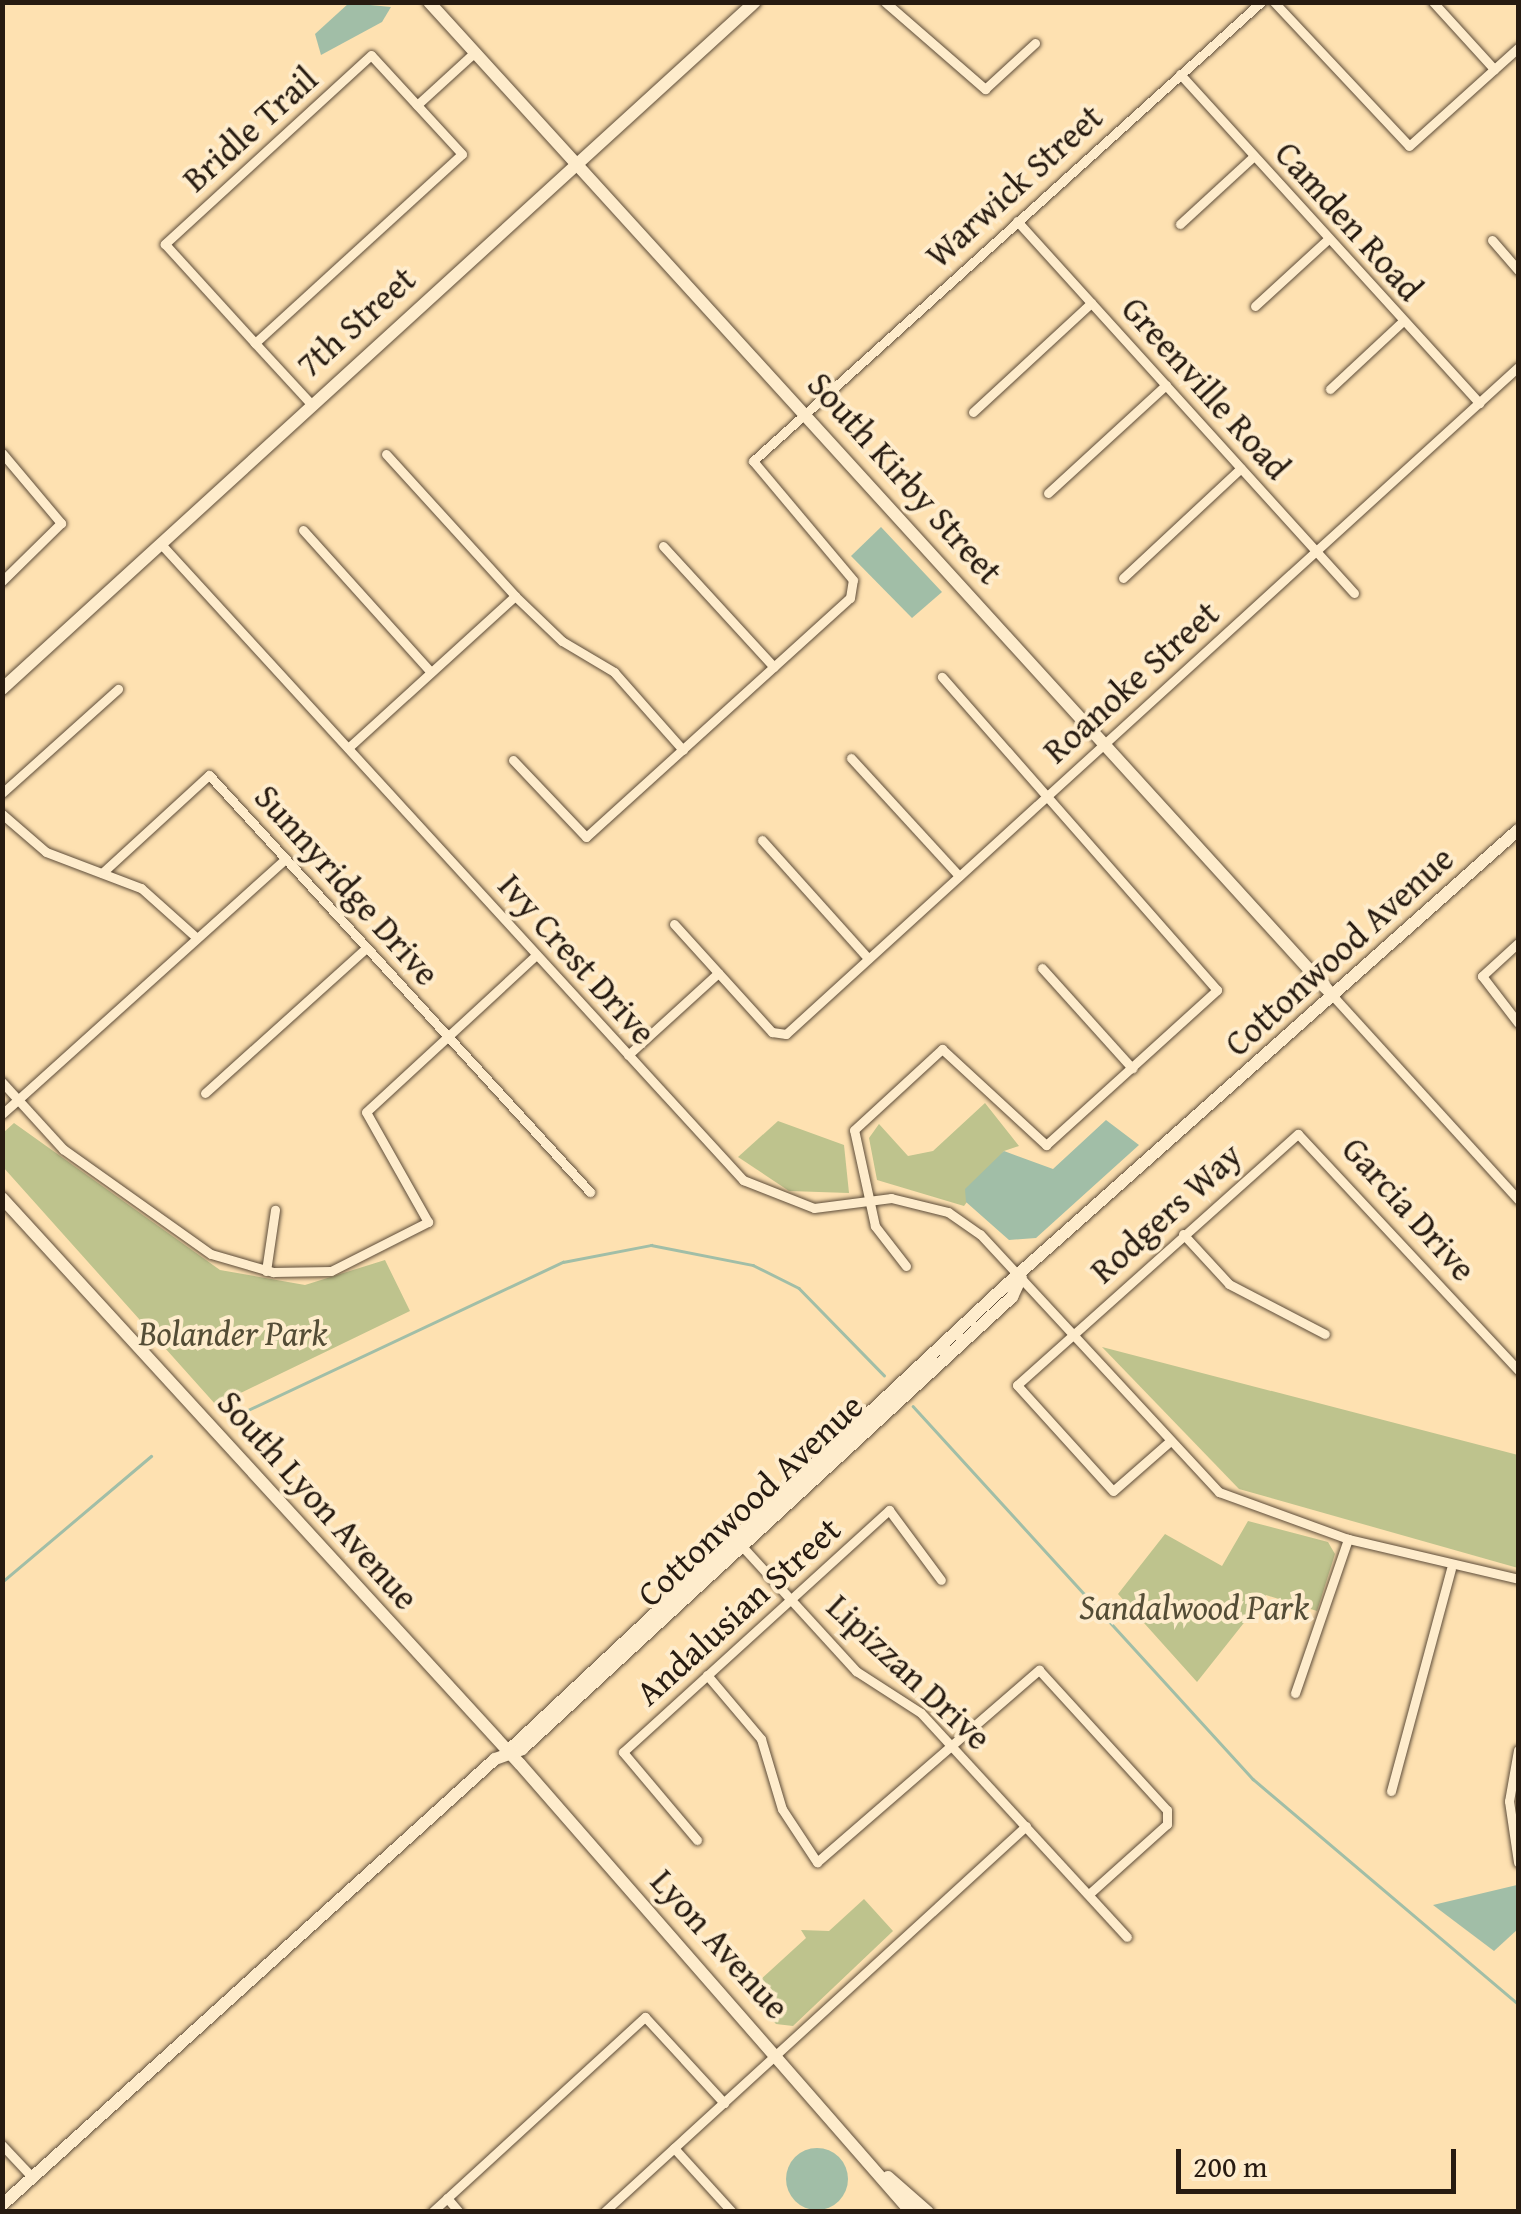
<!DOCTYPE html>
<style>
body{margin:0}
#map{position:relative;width:1521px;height:2214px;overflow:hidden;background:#fee1b1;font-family:"Gentium Book Plus",serif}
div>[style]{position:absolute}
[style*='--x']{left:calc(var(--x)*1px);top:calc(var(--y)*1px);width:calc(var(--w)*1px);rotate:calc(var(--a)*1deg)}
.green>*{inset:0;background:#bec38d}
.water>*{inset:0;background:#a1bea7}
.round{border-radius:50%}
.stream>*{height:2.5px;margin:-1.25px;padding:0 1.25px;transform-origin:1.25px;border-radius:1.25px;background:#a1bea7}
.roads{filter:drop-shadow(0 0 2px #5d4c39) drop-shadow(0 0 2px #5d4c39)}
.street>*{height:9px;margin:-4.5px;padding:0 4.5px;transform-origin:4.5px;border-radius:4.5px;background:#feeccc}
.secondary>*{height:12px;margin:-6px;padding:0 6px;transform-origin:6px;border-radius:6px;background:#feeccc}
span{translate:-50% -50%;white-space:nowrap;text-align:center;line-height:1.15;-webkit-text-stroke:8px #feeccc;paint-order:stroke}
.street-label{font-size:35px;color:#271b11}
.park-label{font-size:35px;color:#544d36;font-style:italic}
.frame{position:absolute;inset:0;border:5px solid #271b11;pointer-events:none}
.scale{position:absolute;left:1176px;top:2149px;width:280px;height:45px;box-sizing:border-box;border:5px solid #271b11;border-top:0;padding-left:12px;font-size:30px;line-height:35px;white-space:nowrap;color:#271b11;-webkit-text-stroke:8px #feeccc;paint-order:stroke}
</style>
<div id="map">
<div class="green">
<div style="clip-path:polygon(985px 1103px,1019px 1146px,1004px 1151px,964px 1206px,877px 1180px,869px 1138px,879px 1124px,908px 1156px,933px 1151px)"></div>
<div style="clip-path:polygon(778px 1121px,844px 1145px,849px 1193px,789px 1191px,738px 1157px)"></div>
<div style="clip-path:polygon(14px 1123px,220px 1270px,305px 1285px,385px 1260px,410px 1311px,216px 1405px,3px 1167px,3px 1133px)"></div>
<div style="clip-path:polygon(1102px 1347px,1518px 1455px,1518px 1568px,1239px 1489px)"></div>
<div style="clip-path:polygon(1248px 1521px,1328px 1542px,1335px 1554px,1317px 1611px,1266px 1595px,1197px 1682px,1118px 1594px,1165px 1534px,1222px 1566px)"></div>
<div style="clip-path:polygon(864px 1899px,893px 1931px,793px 2026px,776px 2024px,747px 1992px,806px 1938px,801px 1930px,829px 1931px)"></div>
</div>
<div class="water">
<div style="clip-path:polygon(349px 3px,391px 7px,382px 22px,321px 55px,315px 34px)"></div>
<div style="clip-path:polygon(881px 527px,942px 592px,912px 618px,851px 556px)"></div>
<div style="clip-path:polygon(1106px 1120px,1139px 1145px,1036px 1238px,1009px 1240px,966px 1202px,965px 1189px,1004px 1151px,1053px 1169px)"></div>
<div style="clip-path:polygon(1517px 1885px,1518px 1929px,1494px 1951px,1433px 1905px)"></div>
<div class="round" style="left:786px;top:2148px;width:62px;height:62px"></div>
</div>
<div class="stream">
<div style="--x:913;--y:1406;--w:505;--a:47.65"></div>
<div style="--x:1253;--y:1779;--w:348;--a:40.3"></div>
<div style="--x:229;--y:1419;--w:369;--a:-25.2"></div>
<div style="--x:563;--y:1262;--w:90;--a:-10.9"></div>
<div style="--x:651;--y:1245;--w:104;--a:11.1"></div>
<div style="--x:753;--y:1265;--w:51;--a:26.6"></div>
<div style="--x:799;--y:1288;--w:122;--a:45.7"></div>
<div style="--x:2;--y:1582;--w:195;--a:-40.2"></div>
</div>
<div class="roads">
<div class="street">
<div style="--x:885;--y:2;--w:133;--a:41"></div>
<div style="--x:985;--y:89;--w:68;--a:-42.6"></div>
<div style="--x:1274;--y:2;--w:197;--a:46.8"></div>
<div style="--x:1409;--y:146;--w:147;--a:-42"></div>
<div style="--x:1433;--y:2;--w:91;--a:47.7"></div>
<div style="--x:1180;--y:74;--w:445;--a:47.7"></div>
<div style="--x:417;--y:105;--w:79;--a:-42.4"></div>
<div style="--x:1017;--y:221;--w:502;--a:47.83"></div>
<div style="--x:1180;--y:224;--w:100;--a:-42.6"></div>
<div style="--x:1492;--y:240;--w:40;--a:49"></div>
<div style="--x:1255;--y:306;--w:99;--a:-42.5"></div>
<div style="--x:255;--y:343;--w:280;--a:-42.4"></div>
<div style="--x:462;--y:154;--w:134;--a:-132.6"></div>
<div style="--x:371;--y:55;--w:280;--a:137.5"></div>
<div style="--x:165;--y:244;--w:134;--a:47.7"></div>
<div style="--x:255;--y:343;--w:83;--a:47.4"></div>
<div style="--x:1330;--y:389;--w:100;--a:-43"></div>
<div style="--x:973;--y:412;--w:161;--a:-42.7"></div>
<div style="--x:2;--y:453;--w:92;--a:49.9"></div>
<div style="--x:61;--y:523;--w:83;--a:135.5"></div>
<div style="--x:386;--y:454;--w:192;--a:47.7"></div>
<div style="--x:515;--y:596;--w:65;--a:43.8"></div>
<div style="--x:562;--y:641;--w:61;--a:30.8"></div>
<div style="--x:614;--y:672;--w:104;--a:48.5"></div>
<div style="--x:1048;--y:493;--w:160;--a:-42.5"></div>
<div style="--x:303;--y:530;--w:191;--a:48"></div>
<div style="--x:160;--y:543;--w:864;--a:47.53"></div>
<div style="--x:743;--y:1180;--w:76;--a:21.5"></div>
<div style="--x:814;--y:1208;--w:78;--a:-7.4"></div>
<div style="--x:891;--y:1198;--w:59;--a:13.8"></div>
<div style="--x:948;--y:1212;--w:39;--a:35"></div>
<div style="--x:980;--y:1234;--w:352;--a:47.2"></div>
<div style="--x:1219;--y:1492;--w:137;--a:20"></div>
<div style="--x:1348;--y:1539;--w:175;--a:13.2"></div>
<div style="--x:663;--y:546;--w:164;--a:47.5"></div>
<div style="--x:1123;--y:578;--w:161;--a:-43"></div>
<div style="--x:348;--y:748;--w:226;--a:-42.3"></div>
<div style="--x:851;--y:758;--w:160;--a:47.5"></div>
<div style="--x:513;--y:760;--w:106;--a:46.5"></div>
<div style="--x:586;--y:837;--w:356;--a:-42.2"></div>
<div style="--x:850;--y:598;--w:18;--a:-81"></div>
<div style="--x:853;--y:580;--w:155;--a:-130"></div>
<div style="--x:753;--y:461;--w:685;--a:-42.1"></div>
<div style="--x:2;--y:793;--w:156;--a:-41.9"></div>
<div style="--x:2;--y:814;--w:58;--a:40.8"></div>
<div style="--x:46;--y:852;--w:102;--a:20.8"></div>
<div style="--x:141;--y:888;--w:75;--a:41.8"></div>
<div style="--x:762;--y:840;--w:159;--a:48.1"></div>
<div style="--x:102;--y:873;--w:145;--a:-42.5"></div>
<div style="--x:209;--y:775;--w:565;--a:47.58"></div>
<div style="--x:674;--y:924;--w:146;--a:47.8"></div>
<div style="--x:772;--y:1032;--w:14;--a:8"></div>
<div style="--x:786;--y:1034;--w:990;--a:-42.34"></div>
<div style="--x:1518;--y:943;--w:49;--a:137.5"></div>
<div style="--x:1482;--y:976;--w:59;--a:52.5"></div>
<div style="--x:1042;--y:968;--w:135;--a:48"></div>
<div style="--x:1333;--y:996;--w:275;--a:47.7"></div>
<div style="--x:628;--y:1055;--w:122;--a:-42.3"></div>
<div style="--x:2;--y:1082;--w:91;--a:47.7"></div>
<div style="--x:63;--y:1149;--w:181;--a:35.4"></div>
<div style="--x:211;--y:1254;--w:65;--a:16.2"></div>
<div style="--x:273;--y:1272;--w:58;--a:-1"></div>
<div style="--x:331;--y:1271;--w:109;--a:-26.8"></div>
<div style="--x:428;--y:1222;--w:126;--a:-119.4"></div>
<div style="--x:366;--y:1112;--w:230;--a:-42.7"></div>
<div style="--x:205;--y:1093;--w:217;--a:-42"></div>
<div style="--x:2;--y:1114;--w:381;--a:-42"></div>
<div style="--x:1183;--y:1234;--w:68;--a:47.4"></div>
<div style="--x:1229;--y:1284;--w:108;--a:27.5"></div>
<div style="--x:906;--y:1266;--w:51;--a:-127.8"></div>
<div style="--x:875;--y:1226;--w:98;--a:-102.3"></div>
<div style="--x:854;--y:1130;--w:120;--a:-42.6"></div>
<div style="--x:942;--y:1049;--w:142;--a:42.7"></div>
<div style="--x:1046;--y:1145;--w:231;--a:-42.2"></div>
<div style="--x:1217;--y:990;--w:417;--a:-131.3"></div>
<div style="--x:266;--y:1271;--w:62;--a:-81.6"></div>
<div style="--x:1169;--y:1442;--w:74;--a:138.8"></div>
<div style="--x:1113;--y:1491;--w:143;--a:-132.2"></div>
<div style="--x:1017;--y:1385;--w:377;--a:-41.8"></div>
<div style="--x:1298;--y:1134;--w:323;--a:47"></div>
<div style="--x:741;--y:1545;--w:171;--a:47.6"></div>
<div style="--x:856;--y:1671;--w:77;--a:32.9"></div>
<div style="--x:921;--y:1713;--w:304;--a:47.4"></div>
<div style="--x:707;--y:1675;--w:84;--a:49.8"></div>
<div style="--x:761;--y:1739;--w:73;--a:73.3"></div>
<div style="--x:782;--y:1809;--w:64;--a:56.6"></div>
<div style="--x:817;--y:1862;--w:294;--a:-40.9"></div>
<div style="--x:1039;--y:1670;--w:190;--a:47.6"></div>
<div style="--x:1167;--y:1810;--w:14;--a:90"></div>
<div style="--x:1167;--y:1824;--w:105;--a:138.1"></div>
<div style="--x:1295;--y:1693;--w:163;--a:-71"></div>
<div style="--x:1518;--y:1750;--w:52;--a:100"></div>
<div style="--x:1509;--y:1801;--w:62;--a:81.6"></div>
<div style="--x:1391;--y:1791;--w:230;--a:-74.9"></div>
<div style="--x:697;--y:1840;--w:115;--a:-130.1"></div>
<div style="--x:623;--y:1752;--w:360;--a:-42.3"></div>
<div style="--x:889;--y:1510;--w:87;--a:53.4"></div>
<div style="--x:2;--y:2145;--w:44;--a:46.8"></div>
<div style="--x:674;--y:2148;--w:86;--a:47.8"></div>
<div style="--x:447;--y:2198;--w:18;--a:49"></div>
<div style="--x:432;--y:2212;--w:289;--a:-42.5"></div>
<div style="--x:645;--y:2017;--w:117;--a:47.4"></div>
<div style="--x:604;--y:2212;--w:572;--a:-42.45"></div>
</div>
<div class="secondary">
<div style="--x:429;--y:2;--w:1344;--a:47.71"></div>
<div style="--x:2;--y:689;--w:1019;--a:-42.38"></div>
<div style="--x:2;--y:1198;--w:767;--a:47.54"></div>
<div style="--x:520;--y:1764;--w:595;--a:48.89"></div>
<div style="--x:507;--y:1752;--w:682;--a:-43.1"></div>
<div style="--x:1005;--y:1286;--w:686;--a:-41.63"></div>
<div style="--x:888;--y:2177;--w:53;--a:41.2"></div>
<div style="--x:2;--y:2205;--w:665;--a:-42.13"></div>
<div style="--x:495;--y:1759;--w:29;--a:-20"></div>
<div style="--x:522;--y:1749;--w:667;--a:-42.69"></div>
<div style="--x:1012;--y:1297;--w:21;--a:-65"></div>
</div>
</div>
<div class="street-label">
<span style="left:250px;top:129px;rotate:-42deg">Bridle Trail</span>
<span style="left:1014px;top:186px;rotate:-42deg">Warwick Street</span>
<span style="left:1349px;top:221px;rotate:48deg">Camden Road</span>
<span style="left:356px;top:322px;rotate:-42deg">7th Street</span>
<span style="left:1206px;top:388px;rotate:48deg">Greenville Road</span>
<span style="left:905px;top:478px;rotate:48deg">South Kirby Street</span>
<span style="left:1131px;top:682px;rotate:-42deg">Roanoke Street</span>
<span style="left:347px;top:885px;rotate:48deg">Sunnyridge Drive</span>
<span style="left:1339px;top:951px;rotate:-42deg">Cottonwood Avenue</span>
<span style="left:577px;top:959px;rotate:48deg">Ivy Crest Drive</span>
<span style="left:1409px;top:1209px;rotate:48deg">Garcia Drive</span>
<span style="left:1166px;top:1213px;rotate:-42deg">Rodgers Way</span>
<span style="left:318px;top:1500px;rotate:48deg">South Lyon Avenue</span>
<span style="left:750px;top:1500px;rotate:-43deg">Cottonwood Avenue</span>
<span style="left:738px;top:1611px;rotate:-42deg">Andalusian Street</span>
<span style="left:909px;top:1672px;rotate:43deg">Lipizzan Drive</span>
<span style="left:720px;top:1944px;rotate:48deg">Lyon Avenue</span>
</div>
<div class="park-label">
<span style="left:233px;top:1333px">Bolander Park</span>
<span style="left:1194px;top:1607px">Sandalwood Park</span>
</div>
<div class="frame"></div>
<div class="scale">200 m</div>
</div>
